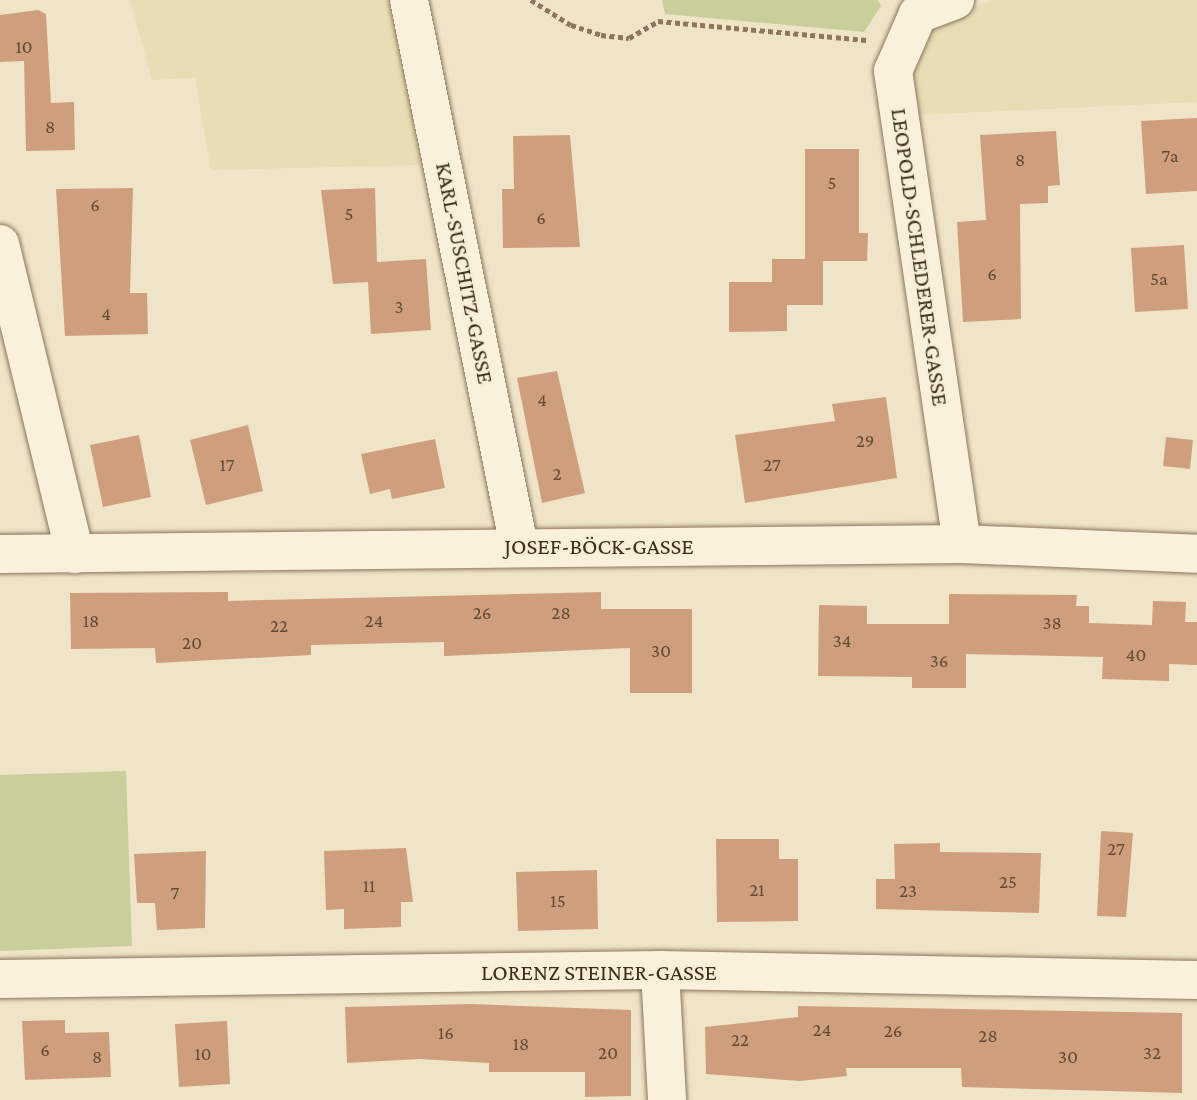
<!DOCTYPE html>
<meta charset="utf-8">
<style>
body{margin:0}
#map{position:relative;width:1197px;height:1100px;overflow:hidden;background:#f0e4c8;font-family:"Crimson Pro",serif}
div>[style]{position:absolute}
[style*='--x']{left:calc(var(--x)*1px);top:calc(var(--y)*1px);width:calc(var(--w)*1px);rotate:calc(var(--a)*1deg)}
.farmland>*{inset:0;background:#e6deb5}
.green>*{inset:0;background:#c9cf9b}
.building>*{inset:0;background:#cf9f7d}
.path>*{height:4.5px;margin-top:-2.25px;transform-origin:0;background:repeating-linear-gradient(90deg,#8d765c 0 5px,transparent 0 8.5px)}
.roads{filter:drop-shadow(0 0 2px #8d765c) drop-shadow(0 0 2px #8d765c)}
.minor>*{height:38px;margin:-19px;padding:0 19px;transform-origin:19px;border-radius:19px;background:#faf1dc}
span{translate:-50% -50%;white-space:nowrap;text-align:center;line-height:1.15;-webkit-text-stroke:5px #f7eed8;paint-order:stroke}
.number-label{font-size:19px;color:#624a37}
.number-label span{-webkit-text-stroke-width:0}
.street-label{font-size:23px;color:#3d2e20}
</style>
<div id="map">
<div class="farmland">
<div style="clip-path:polygon(130px 0,388px 0,421px 165px,211px 170px,195px 78px,152px 80px)"></div>
<div style="clip-path:polygon(992px 0,1197px 0,1197px 102px,917px 115px,913px 46px,940px 21px)"></div>
</div>
<div class="green">
<div style="clip-path:polygon(662px 0,878px 0,881px 6px,864px 32px,665px 14px)"></div>
<div style="clip-path:polygon(126px 771px,132px 946px,0 951px,0 775px)"></div>
</div>
<div class="building">
<div style="clip-path:polygon(38px 10px,46px 14px,51px 103px,74px 102px,75px 150px,26px 151px,24px 61px,0 62px,0 15px)"></div>
<div style="clip-path:polygon(1197px 118px,1197px 191px,1146px 194px,1141px 121px)"></div>
<div style="clip-path:polygon(1056px 131px,1060px 185px,1048px 186px,1048px 203px,1020px 204px,1021px 319px,963px 322px,957px 222px,986px 220px,980px 135px)"></div>
<div style="clip-path:polygon(570px 135px,580px 247px,503px 248px,502px 189px,514px 189px,513px 136px)"></div>
<div style="clip-path:polygon(805px 149px,859px 149px,859px 233px,868px 233px,867px 261px,823px 261px,823px 305px,787px 305px,787px 331px,729px 332px,729px 282px,772px 282px,772px 259px,805px 259px)"></div>
<div style="clip-path:polygon(133px 188px,130px 293px,147px 293px,148px 334px,65px 336px,56px 189px)"></div>
<div style="clip-path:polygon(375px 188px,377px 262px,426px 259px,431px 330px,371px 334px,368px 282px,333px 284px,321px 190px)"></div>
<div style="clip-path:polygon(1184px 245px,1188px 309px,1135px 312px,1131px 248px)"></div>
<div style="clip-path:polygon(557px 371px,585px 493px,542px 503px,517px 378px)"></div>
<div style="clip-path:polygon(886px 397px,897px 478px,745px 503px,735px 435px,835px 421px,832px 404px)"></div>
<div style="clip-path:polygon(248px 425px,263px 491px,206px 505px,190px 440px)"></div>
<div style="clip-path:polygon(139px 435px,151px 497px,103px 507px,90px 445px)"></div>
<div style="clip-path:polygon(1166px 437px,1193px 440px,1190px 469px,1163px 466px)"></div>
<div style="clip-path:polygon(435px 439px,445px 488px,392px 499px,390px 489px,370px 494px,361px 454px)"></div>
<div style="clip-path:polygon(228px 592px,228px 601px,601px 592px,601px 609px,692px 609px,692px 693px,630px 693px,630px 648px,444px 656px,444px 642px,311px 645px,311px 655px,156px 663px,155px 648px,71px 649px,70px 593px)"></div>
<div style="clip-path:polygon(949px 594px,1077px 595px,1076px 606px,1089px 606px,1089px 623px,1152px 625px,1153px 601px,1186px 602px,1185px 622px,1197px 622px,1197px 665px,1169px 664px,1169px 681px,1102px 679px,1103px 657px,966px 654px,966px 688px,912px 688px,912px 677px,818px 676px,819px 605px,867px 606px,867px 624px,949px 624px)"></div>
<div style="clip-path:polygon(1101px 831px,1133px 833px,1126px 917px,1097px 916px)"></div>
<div style="clip-path:polygon(716px 839px,779px 839px,779px 859px,798px 859px,798px 921px,717px 922px)"></div>
<div style="clip-path:polygon(940px 843px,940px 852px,1041px 853px,1039px 913px,876px 909px,876px 879px,895px 879px,894px 844px)"></div>
<div style="clip-path:polygon(406px 848px,413px 902px,401px 902px,401px 927px,344px 929px,344px 909px,326px 910px,324px 851px)"></div>
<div style="clip-path:polygon(206px 851px,205px 928px,157px 930px,155px 903px,137px 903px,134px 854px)"></div>
<div style="clip-path:polygon(597px 870px,598px 929px,518px 931px,516px 872px)"></div>
<div style="clip-path:polygon(471px 1004px,631px 1010px,631px 1096px,585px 1097px,585px 1072px,489px 1072px,489px 1063px,420px 1059px,347px 1063px,345px 1007px)"></div>
<div style="clip-path:polygon(798px 1006px,1182px 1013px,1182px 1093px,962px 1087px,961px 1068px,846px 1068px,847px 1076px,800px 1081px,706px 1074px,705px 1027px,798px 1017px)"></div>
<div style="clip-path:polygon(65px 1020px,65px 1033px,109px 1032px,111px 1077px,25px 1080px,22px 1021px)"></div>
<div style="clip-path:polygon(227px 1021px,230px 1084px,179px 1087px,175px 1024px)"></div>
</div>
<div class="path">
<div style="--x:531;--y:0;--w:47;--a:32"></div>
<div style="--x:571;--y:25;--w:32;--a:18"></div>
<div style="--x:601;--y:35;--w:28;--a:6"></div>
<div style="--x:629;--y:38;--w:34;--a:-30"></div>
<div style="--x:658;--y:21;--w:209;--a:5.2"></div>
</div>
<div class="roads">
<div class="minor">
<div style="--x:409;--y:0;--w:557;--a:78.61"></div>
<div style="--x:955;--y:0;--w:40;--a:159"></div>
<div style="--x:918;--y:14;--w:62;--a:113.7"></div>
<div style="--x:893;--y:71;--w:478;--a:81.7"></div>
<div style="--x:0;--y:244;--w:319;--a:76.4"></div>
<div style="--x:0;--y:554;--w:962;--a:-0.6"></div>
<div style="--x:962;--y:544;--w:235;--a:2.4"></div>
<div style="--x:660;--y:970;--w:130;--a:86.9"></div>
<div style="--x:0;--y:979;--w:660;--a:-0.78"></div>
<div style="--x:660;--y:970;--w:537;--a:1.07"></div>
</div>
</div>
<div class="number-label">
<span style="left:24px;top:47px">10</span>
<span style="left:50px;top:127px">8</span>
<span style="left:1170px;top:156px">7a</span>
<span style="left:1020px;top:160px">8</span>
<span style="left:832px;top:183px">5</span>
<span style="left:95px;top:205px">6</span>
<span style="left:349px;top:214px">5</span>
<span style="left:541px;top:218px">6</span>
<span style="left:992px;top:274px">6</span>
<span style="left:1159px;top:279px">5a</span>
<span style="left:399px;top:307px">3</span>
<span style="left:106px;top:314px">4</span>
<span style="left:542px;top:400px">4</span>
<span style="left:865px;top:441px">29</span>
<span style="left:227px;top:465px">17</span>
<span style="left:772px;top:465px">27</span>
<span style="left:557px;top:474px">2</span>
<span style="left:482px;top:613px">26</span>
<span style="left:561px;top:613px">28</span>
<span style="left:91px;top:621px">18</span>
<span style="left:374px;top:621px">24</span>
<span style="left:1052px;top:623px">38</span>
<span style="left:279px;top:626px">22</span>
<span style="left:842px;top:641px">34</span>
<span style="left:192px;top:643px">20</span>
<span style="left:661px;top:651px">30</span>
<span style="left:1136px;top:655px">40</span>
<span style="left:939px;top:661px">36</span>
<span style="left:1116px;top:849px">27</span>
<span style="left:1008px;top:882px">25</span>
<span style="left:369px;top:886px">11</span>
<span style="left:757px;top:890px">21</span>
<span style="left:908px;top:891px">23</span>
<span style="left:175px;top:893px">7</span>
<span style="left:558px;top:901px">15</span>
<span style="left:822px;top:1030px">24</span>
<span style="left:893px;top:1031px">26</span>
<span style="left:446px;top:1033px">16</span>
<span style="left:988px;top:1036px">28</span>
<span style="left:740px;top:1040px">22</span>
<span style="left:521px;top:1044px">18</span>
<span style="left:45px;top:1050px">6</span>
<span style="left:608px;top:1053px">20</span>
<span style="left:1152px;top:1053px">32</span>
<span style="left:203px;top:1054px">10</span>
<span style="left:97px;top:1057px">8</span>
<span style="left:1068px;top:1057px">30</span>
</div>
<div class="street-label">
<span style="left:920px;top:257px;rotate:82deg">LEOPOLD-SCHLEDERER-GASSE</span>
<span style="left:465px;top:273px;rotate:79deg">KARL-SUSCHITZ-GASSE</span>
<span style="left:599px;top:546px">JOSEF-BÖCK-GASSE</span>
<span style="left:599px;top:972px">LORENZ STEINER-GASSE</span>
</div>
</div>
